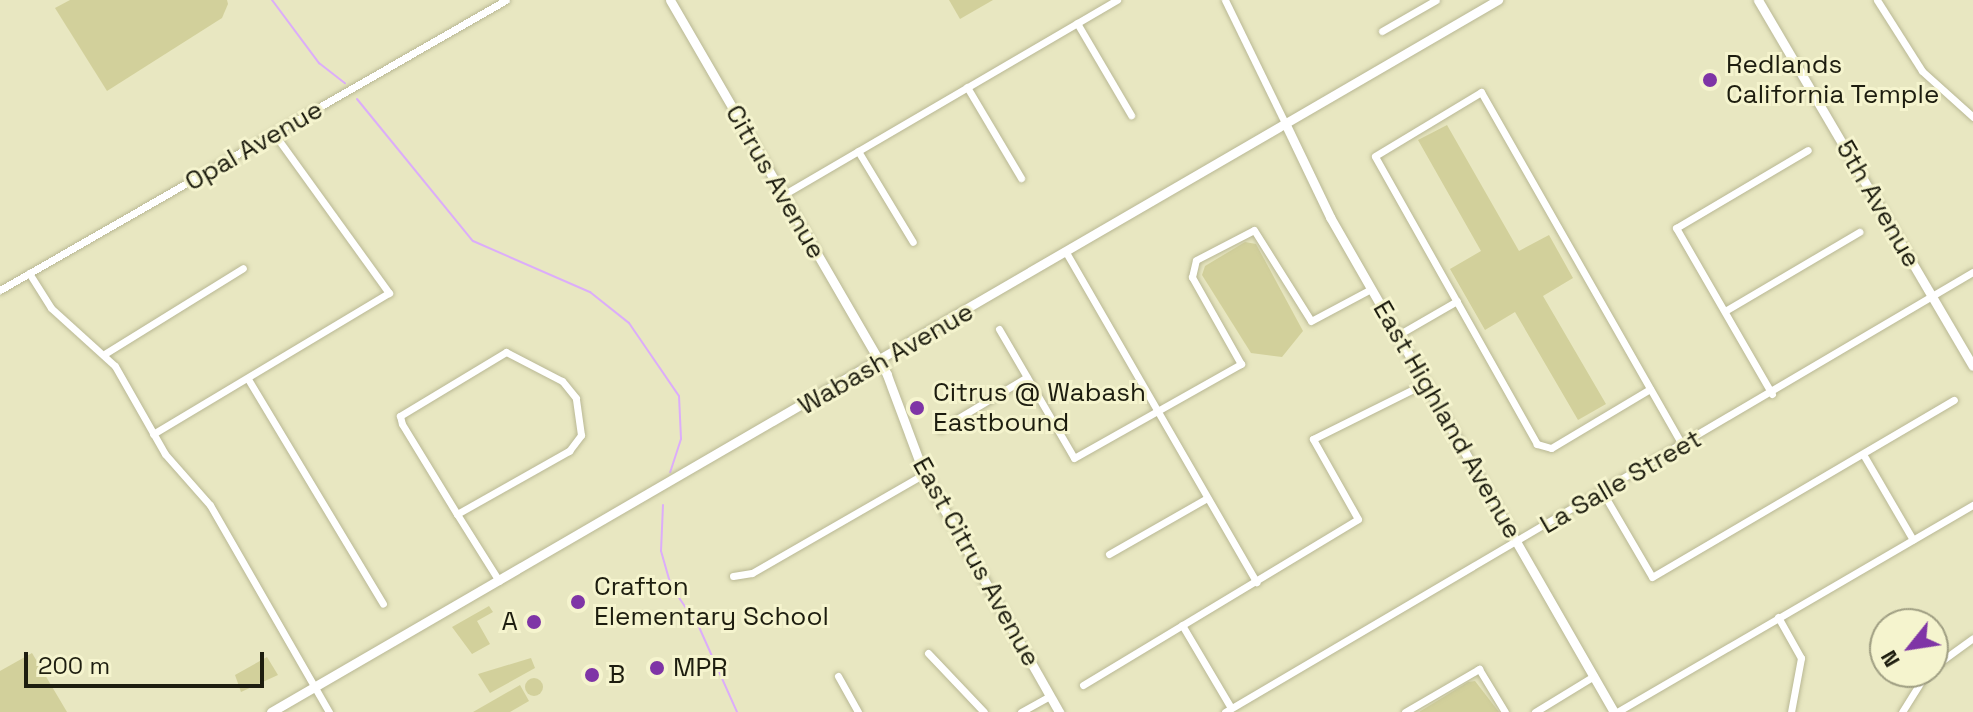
<!DOCTYPE html>
<style>
body{margin:0}
#map{position:relative;width:1973px;height:712px;overflow:hidden;background:#e8e7c1;font-family:"Space Grotesk",sans-serif}
div>[style]{position:absolute}
[style*='--x']{left:calc(var(--x)*1px);top:calc(var(--y)*1px);width:calc(var(--w)*1px);rotate:calc(var(--a)*1deg)}
.green>*{inset:0;background:#d2d09b}
.round{border-radius:50%}
.stream>*{height:2px;margin:-1px;padding:0 1px;transform-origin:1px;border-radius:1px;background:#dcadfa}
.roads{filter:drop-shadow(0 0 2px #b9b894) drop-shadow(0 0 2px #b9b894)}
.street>*{height:7px;margin:-3.5px;padding:0 3.5px;transform-origin:3.5px;border-radius:3.5px;background:#fff}
.secondary>*{height:9px;margin:-4.5px;padding:0 4.5px;transform-origin:4.5px;border-radius:4.5px;background:#fff}
.dots>*{width:22px;height:22px;translate:-50% -50%;box-sizing:border-box;border:4px solid #f5f4ce;border-radius:50%}
span{translate:-50% -50%;white-space:nowrap;text-align:center;line-height:1.15;-webkit-text-stroke:6px #f5f4ce;paint-order:stroke}
.poi-label{font-size:26px;color:#1d1d0f}
.left{translate:0 -50%;text-align:left}
.right{translate:-100% -50%;text-align:right}
.street-label{font-size:26px;color:#1d1d0f}
.north{position:absolute;left:1869px;top:608px;width:80px;height:80px;box-sizing:border-box;background:#f5f4ce;border:2px solid #9f9e82;border-radius:50%;rotate:240deg;font-size:22px;font-weight:700;line-height:32px;text-align:center;color:#1d1d0f}
.north::after{content:'';display:block;margin:auto;width:28px;height:36px;background:#7f35a6;clip-path:polygon(50% 0,100% 100%,50% 72%,0 100%)}
.scale{position:absolute;left:24px;top:652px;width:240px;height:36px;box-sizing:border-box;border:4px solid #1d1d0f;border-top:0;padding-left:10px;font-size:24px;line-height:28px;white-space:nowrap;color:#1d1d0f;-webkit-text-stroke:6px #f5f4ce;paint-order:stroke}
</style>
<div id="map">
<div class="green">
<div style="clip-path:polygon(70px 0,227px 0,228px 4px,222px 18px,107px 91px,55px 8px)"></div>
<div style="clip-path:polygon(949px 0,993px 0,960px 19px)"></div>
<div style="clip-path:polygon(1447px 125px,1519px 251px,1549px 235px,1573px 278px,1543px 296px,1606px 404px,1578px 420px,1515px 312px,1485px 330px,1450px 269px,1481px 251px,1418px 140px)"></div>
<div style="clip-path:polygon(1245px 242px,1256px 244px,1303px 331px,1282px 357px,1251px 353px,1202px 275px,1205px 266px)"></div>
<div style="clip-path:polygon(489px 606px,493px 612px,477px 621px,490px 644px,472px 654px,452px 627px)"></div>
<div style="clip-path:polygon(32px 653px,67px 712px,0 712px,0 671px)"></div>
<div style="clip-path:polygon(267px 657px,278px 675px,241px 692px,235px 675px)"></div>
<div style="clip-path:polygon(531px 658px,535px 668px,490px 693px,478px 674px)"></div>
<div class="round" style="left:525px;top:678px;width:18px;height:18px"></div>
<div style="clip-path:polygon(1475px 681px,1499px 712px,1419px 712px,1468px 682px)"></div>
<div style="clip-path:polygon(520px 685px,529px 701px,510px 712px,473px 712px)"></div>
</div>
<div class="stream">
<div style="--x:272;--y:0;--w:79;--a:53.3"></div>
<div style="--x:319;--y:63;--w:33;--a:38"></div>
<div style="--x:357;--y:99;--w:183;--a:50.8"></div>
<div style="--x:473;--y:241;--w:128;--a:23.6"></div>
<div style="--x:590;--y:292;--w:50;--a:38.5"></div>
<div style="--x:629;--y:323;--w:88;--a:55.6"></div>
<div style="--x:679;--y:396;--w:43;--a:87.3"></div>
<div style="--x:681;--y:439;--w:35;--a:108"></div>
<div style="--x:663;--y:505;--w:46;--a:92.5"></div>
<div style="--x:661;--y:551;--w:36;--a:74"></div>
<div style="--x:671;--y:586;--w:50;--a:55.7"></div>
<div style="--x:699;--y:627;--w:93;--a:65.9"></div>
</div>
<div class="roads">
<div class="street">
<div style="--x:1225;--y:0;--w:139;--a:64"></div>
<div style="--x:1877;--y:0;--w:84;--a:57.6"></div>
<div style="--x:1922;--y:71;--w:69;--a:42"></div>
<div style="--x:1077;--y:23;--w:107;--a:59.6"></div>
<div style="--x:1382;--y:31;--w:62;--a:-29.9"></div>
<div style="--x:967;--y:87;--w:106;--a:59.3"></div>
<div style="--x:858;--y:151;--w:106;--a:58.9"></div>
<div style="--x:783;--y:195;--w:387;--a:-30.3"></div>
<div style="--x:1067;--y:254;--w:379;--a:60"></div>
<div style="--x:29;--y:273;--w:41;--a:57.8"></div>
<div style="--x:51;--y:308;--w:86;--a:42.2"></div>
<div style="--x:115;--y:366;--w:101;--a:60.4"></div>
<div style="--x:165;--y:454;--w:68;--a:48.6"></div>
<div style="--x:210;--y:505;--w:239;--a:60.1"></div>
<div style="--x:0;--y:290;--w:583;--a:-29.82"></div>
<div style="--x:1725;--y:311;--w:156;--a:-30.5"></div>
<div style="--x:999;--y:329;--w:149;--a:59.8"></div>
<div style="--x:1074;--y:458;--w:192;--a:-29.4"></div>
<div style="--x:1241;--y:364;--w:100;--a:-119.4"></div>
<div style="--x:1192;--y:277;--w:17;--a:-77"></div>
<div style="--x:1196;--y:260;--w:65;--a:-27.3"></div>
<div style="--x:1254;--y:230;--w:107;--a:57.9"></div>
<div style="--x:1311;--y:321;--w:68;--a:-28.1"></div>
<div style="--x:1398;--y:335;--w:68;--a:-30"></div>
<div style="--x:106;--y:353;--w:161;--a:-31.8"></div>
<div style="--x:248;--y:379;--w:262;--a:59"></div>
<div style="--x:1650;--y:389;--w:115;--a:149.2"></div>
<div style="--x:1551;--y:448;--w:15;--a:-164"></div>
<div style="--x:1537;--y:444;--w:330;--a:-119.4"></div>
<div style="--x:1375;--y:156;--w:124;--a:-31.1"></div>
<div style="--x:1481;--y:92;--w:408;--a:60.3"></div>
<div style="--x:1772;--y:394;--w:192;--a:-120"></div>
<div style="--x:1676;--y:228;--w:153;--a:-30.6"></div>
<div style="--x:940;--y:429;--w:101;--a:-30.9"></div>
<div style="--x:153;--y:434;--w:275;--a:-30.9"></div>
<div style="--x:389;--y:293;--w:195;--a:-125.8"></div>
<div style="--x:1863;--y:454;--w:99;--a:59.8"></div>
<div style="--x:1603;--y:493;--w:97;--a:59.7"></div>
<div style="--x:1652;--y:577;--w:350;--a:-30.4"></div>
<div style="--x:457;--y:514;--w:129;--a:-29.4"></div>
<div style="--x:569;--y:451;--w:20;--a:-53"></div>
<div style="--x:581;--y:435;--w:37;--a:-98"></div>
<div style="--x:576;--y:398;--w:22;--a:-129"></div>
<div style="--x:562;--y:381;--w:63;--a:-152.6"></div>
<div style="--x:506;--y:352;--w:124;--a:148.9"></div>
<div style="--x:400;--y:416;--w:8;--a:76"></div>
<div style="--x:402;--y:424;--w:105;--a:58.6"></div>
<div style="--x:457;--y:514;--w:79;--a:57.9"></div>
<div style="--x:1109;--y:554;--w:113;--a:-29.7"></div>
<div style="--x:733;--y:576;--w:19;--a:-9"></div>
<div style="--x:752;--y:573;--w:198;--a:-29.9"></div>
<div style="--x:1778;--y:617;--w:47;--a:60.7"></div>
<div style="--x:1801;--y:658;--w:55;--a:100.5"></div>
<div style="--x:1182;--y:625;--w:96;--a:59.4"></div>
<div style="--x:928;--y:653;--w:81;--a:46.5"></div>
<div style="--x:1933;--y:667;--w:49;--a:-35.9"></div>
<div style="--x:838;--y:676;--w:41;--a:60.9"></div>
<div style="--x:1083;--y:685;--w:321;--a:-31.1"></div>
<div style="--x:1358;--y:519;--w:92;--a:-119.4"></div>
<div style="--x:1313;--y:439;--w:126;--a:-26.4"></div>
<div style="--x:1021;--y:712;--w:33;--a:-29"></div>
<div style="--x:1225;--y:712;--w:868;--a:-30.47"></div>
<div style="--x:1405;--y:712;--w:86;--a:-30.2"></div>
<div style="--x:1479;--y:669;--w:50;--a:58.8"></div>
<div style="--x:1535;--y:712;--w:69;--a:-31.4"></div>
<div style="--x:1617;--y:712;--w:412;--a:-30.2"></div>
<div style="--x:1902;--y:712;--w:47;--a:-58"></div>
</div>
<div class="secondary">
<div style="--x:670;--y:0;--w:433;--a:59.9"></div>
<div style="--x:887;--y:375;--w:106;--a:69.5"></div>
<div style="--x:924;--y:474;--w:274;--a:60.4"></div>
<div style="--x:1758;--y:0;--w:424;--a:59.6"></div>
<div style="--x:1286;--y:125;--w:102;--a:64.4"></div>
<div style="--x:1330;--y:217;--w:571;--a:60.16"></div>
<div style="--x:271;--y:712;--w:1419;--a:-30.13"></div>
</div>
</div>
<div class="dots">
<div style="left:1710px;top:80px;background:#7f35a6"></div>
<div style="left:917px;top:408px;background:#7f35a6"></div>
<div style="left:578px;top:602px;background:#7f35a6"></div>
<div style="left:534px;top:622px;background:#7f35a6"></div>
<div style="left:657px;top:668px;background:#7f35a6"></div>
<div style="left:592px;top:675px;background:#7f35a6"></div>
</div>
<div class="poi-label">
<span class="left" style="left:1726px;top:80px">Redlands<br>California Temple</span>
<span class="left" style="left:933px;top:408px">Citrus @ Wabash<br>Eastbound</span>
<span class="left" style="left:594px;top:602px">Crafton<br>Elementary School</span>
<span class="right" style="left:518px;top:622px">A</span>
<span class="left" style="left:673px;top:668px">MPR</span>
<span class="left" style="left:608px;top:675px">B</span>
</div>
<div class="street-label">
<span style="left:254px;top:146px;rotate:-30deg">Opal Avenue</span>
<span style="left:775px;top:182px;rotate:60deg">Citrus Avenue</span>
<span style="left:1878px;top:204px;rotate:60deg">5th Avenue</span>
<span style="left:886px;top:359px;rotate:-30deg">Wabash Avenue</span>
<span style="left:1447px;top:420px;rotate:60deg">East Highland Avenue</span>
<span style="left:1621px;top:482px;rotate:-30deg">La Salle Street</span>
<span style="left:976px;top:562px;rotate:61deg">East Citrus Avenue</span>
</div>
<div class="north">N</div>
<div class="scale">200 m</div>
</div>
